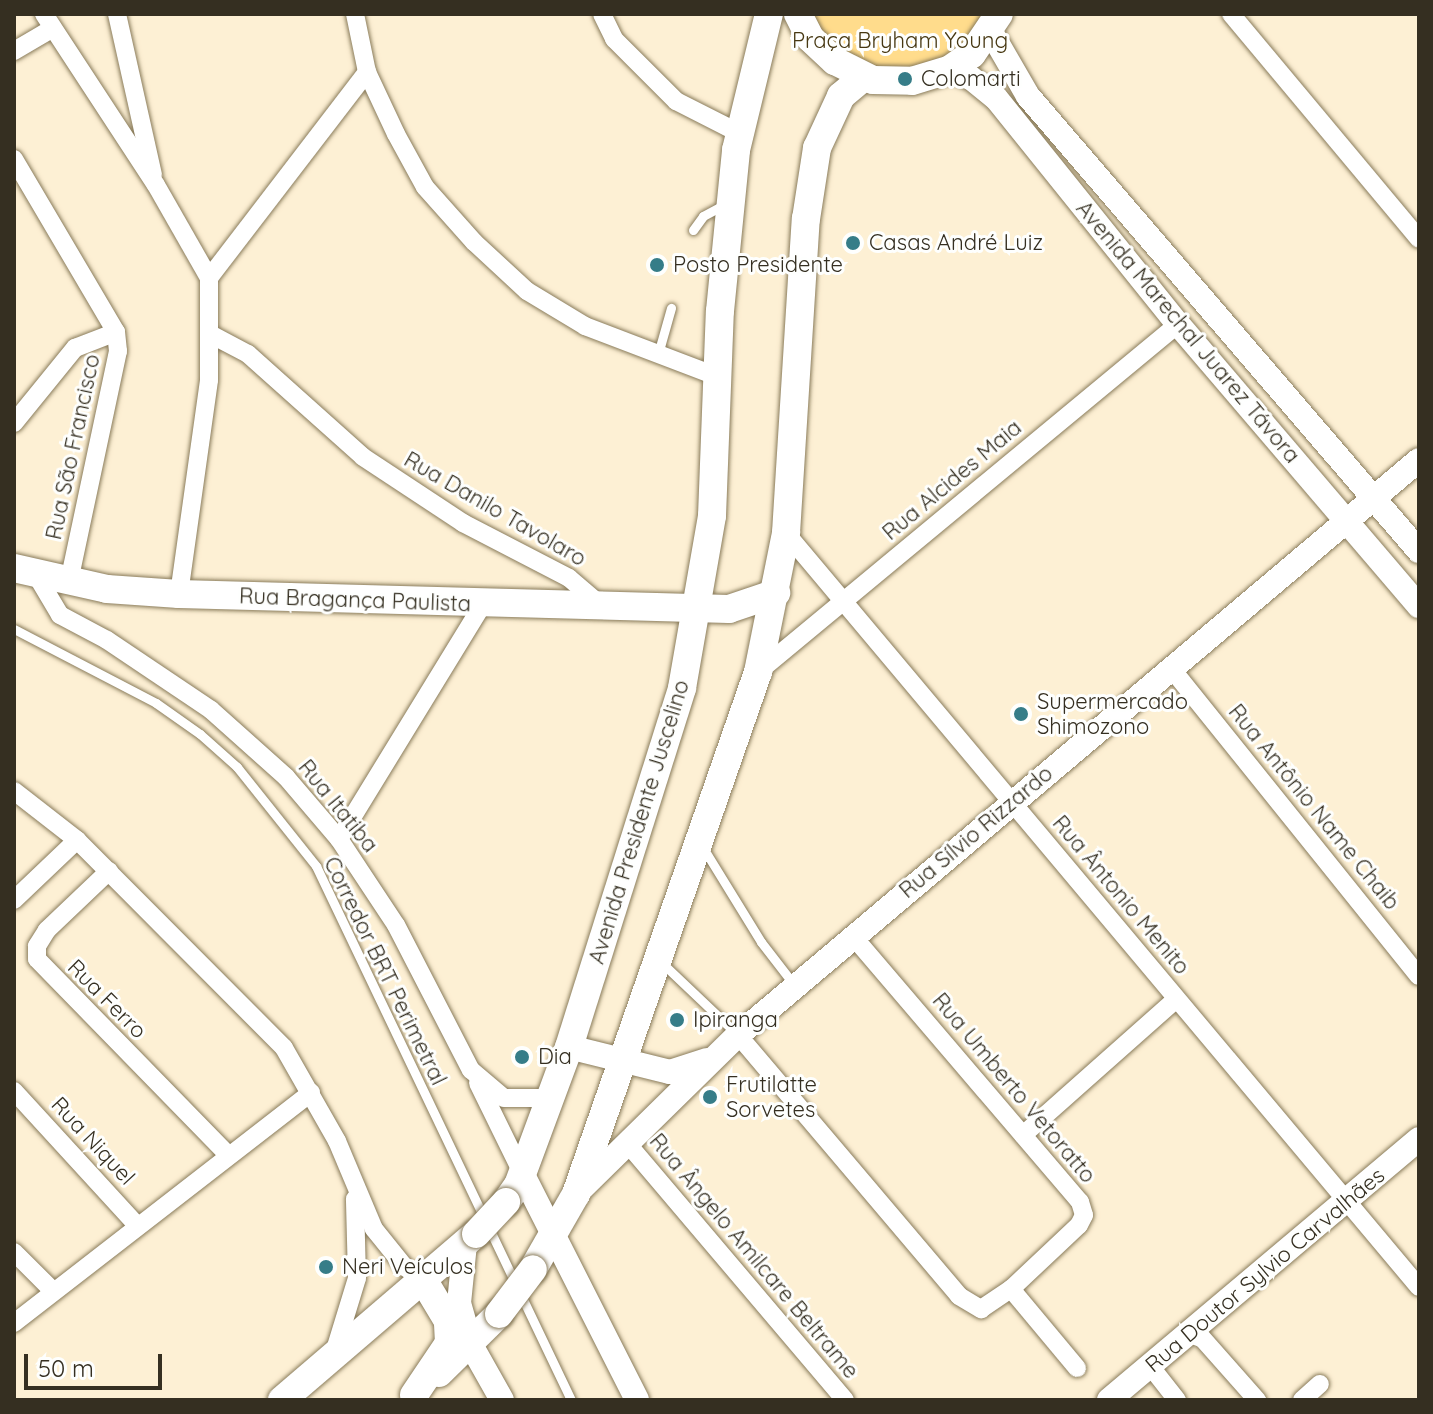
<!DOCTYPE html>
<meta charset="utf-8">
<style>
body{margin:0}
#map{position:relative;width:1433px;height:1414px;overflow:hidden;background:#fdf0d4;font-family:Quicksand,sans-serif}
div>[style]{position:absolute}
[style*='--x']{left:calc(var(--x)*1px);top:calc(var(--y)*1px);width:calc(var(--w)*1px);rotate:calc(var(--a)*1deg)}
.green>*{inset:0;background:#ffdc8c}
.roads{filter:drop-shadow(0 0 2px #897b5a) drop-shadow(0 0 2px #897b5a)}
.lane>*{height:9px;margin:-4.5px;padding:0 4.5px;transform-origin:4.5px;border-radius:4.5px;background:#fff}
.street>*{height:18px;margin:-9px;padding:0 9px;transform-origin:9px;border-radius:9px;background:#fff}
.secondary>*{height:24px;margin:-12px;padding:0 12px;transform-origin:12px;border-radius:12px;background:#fff}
.primary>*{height:28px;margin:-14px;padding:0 14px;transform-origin:14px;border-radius:14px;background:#fff}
.bridges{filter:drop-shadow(0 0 2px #897b5a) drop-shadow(0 0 2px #897b5a)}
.primary-bridge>*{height:28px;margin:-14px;padding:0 14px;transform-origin:14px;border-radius:14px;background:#fff}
.dots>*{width:22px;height:22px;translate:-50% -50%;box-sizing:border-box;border:4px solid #fefffe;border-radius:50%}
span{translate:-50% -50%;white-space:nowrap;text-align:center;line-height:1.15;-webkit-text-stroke:6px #fefffe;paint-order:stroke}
.park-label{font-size:22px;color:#473812}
.poi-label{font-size:22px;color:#352f21}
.left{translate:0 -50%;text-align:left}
.street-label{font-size:22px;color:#352f21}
.frame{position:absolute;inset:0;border:16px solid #352f21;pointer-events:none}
.scale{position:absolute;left:24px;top:1354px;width:138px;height:36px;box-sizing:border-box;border:4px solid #352f21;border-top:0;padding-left:10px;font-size:24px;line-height:28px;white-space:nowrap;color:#352f21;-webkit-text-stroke:6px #fefffe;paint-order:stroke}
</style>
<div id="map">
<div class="green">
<div style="clip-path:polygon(811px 14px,989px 14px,968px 42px,942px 60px,912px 69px,880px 68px,850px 56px,826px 37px)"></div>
</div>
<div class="roads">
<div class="lane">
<div style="--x:693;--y:230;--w:17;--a:-54"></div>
<div style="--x:703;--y:216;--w:27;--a:-28"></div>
<div style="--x:658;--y:354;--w:48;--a:-74.2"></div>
<div style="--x:14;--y:629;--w:160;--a:27.5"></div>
<div style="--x:156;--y:703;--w:54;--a:35.2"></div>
<div style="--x:200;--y:734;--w:50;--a:41.7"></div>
<div style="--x:237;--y:767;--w:127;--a:51.4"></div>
<div style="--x:316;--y:866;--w:592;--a:64.47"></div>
<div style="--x:702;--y:846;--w:113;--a:58.4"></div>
<div style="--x:761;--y:942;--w:56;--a:52.3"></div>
<div style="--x:662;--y:963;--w:105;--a:43.5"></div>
</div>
<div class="street">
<div style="--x:44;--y:14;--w:204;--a:56.8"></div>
<div style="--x:156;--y:185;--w:107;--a:60.3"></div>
<div style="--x:117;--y:14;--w:165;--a:77.4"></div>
<div style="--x:355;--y:14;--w:59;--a:78.3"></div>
<div style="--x:367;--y:72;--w:68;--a:64.9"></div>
<div style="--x:396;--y:134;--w:60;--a:61.3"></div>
<div style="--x:425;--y:187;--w:74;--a:48.3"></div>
<div style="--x:474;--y:242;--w:72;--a:42.8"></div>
<div style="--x:527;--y:291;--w:68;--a:31.1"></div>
<div style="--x:585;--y:326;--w:140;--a:20.9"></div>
<div style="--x:602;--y:14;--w:28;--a:64"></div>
<div style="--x:614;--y:39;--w:88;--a:45"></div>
<div style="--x:676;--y:101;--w:71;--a:26.9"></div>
<div style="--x:1231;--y:14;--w:293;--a:50.1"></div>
<div style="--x:14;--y:51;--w:45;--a:-30.5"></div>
<div style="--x:14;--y:159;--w:201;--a:59.5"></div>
<div style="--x:116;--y:332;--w:19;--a:84"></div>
<div style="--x:118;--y:351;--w:235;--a:102"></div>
<div style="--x:212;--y:335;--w:41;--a:27.8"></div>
<div style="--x:248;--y:354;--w:154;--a:41.8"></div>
<div style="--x:363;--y:457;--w:120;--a:33.4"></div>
<div style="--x:463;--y:523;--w:119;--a:27.4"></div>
<div style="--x:569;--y:578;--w:45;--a:40.5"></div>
<div style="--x:14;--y:423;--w:97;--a:-50.9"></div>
<div style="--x:75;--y:348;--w:44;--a:-21.3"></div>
<div style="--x:786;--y:533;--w:984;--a:49.99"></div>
<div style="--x:35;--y:573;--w:49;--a:59.2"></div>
<div style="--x:60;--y:615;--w:53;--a:28"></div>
<div style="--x:107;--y:640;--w:125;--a:33.9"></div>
<div style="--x:211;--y:710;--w:101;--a:41.8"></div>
<div style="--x:286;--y:777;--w:82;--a:49.5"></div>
<div style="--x:339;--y:839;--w:103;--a:56.5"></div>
<div style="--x:396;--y:925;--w:163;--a:62.7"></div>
<div style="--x:471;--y:1070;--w:43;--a:40.3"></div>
<div style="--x:504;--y:1098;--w:47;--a:0"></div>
<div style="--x:179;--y:594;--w:216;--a:-82"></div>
<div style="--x:209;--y:380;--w:102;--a:-90"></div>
<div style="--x:209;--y:278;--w:260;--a:-52.5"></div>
<div style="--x:1171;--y:668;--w:395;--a:51.2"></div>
<div style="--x:758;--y:672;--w:545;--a:-39.64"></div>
<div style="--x:14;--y:791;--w:80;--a:37.9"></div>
<div style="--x:77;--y:840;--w:293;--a:45.1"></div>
<div style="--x:284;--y:1048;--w:107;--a:60.3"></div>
<div style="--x:337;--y:1141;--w:95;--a:67.2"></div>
<div style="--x:374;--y:1229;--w:48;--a:51"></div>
<div style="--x:404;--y:1266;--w:25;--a:37"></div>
<div style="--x:339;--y:839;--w:276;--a:-58.5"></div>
<div style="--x:109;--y:871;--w:86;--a:136.4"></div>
<div style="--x:47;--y:930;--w:19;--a:122"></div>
<div style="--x:37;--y:946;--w:13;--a:90"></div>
<div style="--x:37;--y:959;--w:272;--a:45.7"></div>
<div style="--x:14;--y:900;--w:87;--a:-43.6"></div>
<div style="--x:738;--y:1035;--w:342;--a:49.7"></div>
<div style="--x:959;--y:1296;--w:26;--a:31"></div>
<div style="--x:981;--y:1309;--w:36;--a:-34"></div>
<div style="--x:1011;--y:1289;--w:93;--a:-43.3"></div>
<div style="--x:1079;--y:1225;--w:11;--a:-63"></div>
<div style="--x:1084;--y:1215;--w:14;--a:-107"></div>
<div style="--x:1080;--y:1202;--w:350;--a:-130.5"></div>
<div style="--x:478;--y:1083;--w:100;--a:63.9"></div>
<div style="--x:14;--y:1091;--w:180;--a:47.5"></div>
<div style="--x:1023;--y:1135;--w:205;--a:-41.6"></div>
<div style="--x:627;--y:1143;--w:337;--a:49.7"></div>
<div style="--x:14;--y:1252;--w:55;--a:45"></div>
<div style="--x:1011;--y:1289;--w:103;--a:50.1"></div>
<div style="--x:14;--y:1323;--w:376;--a:-37.8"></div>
<div style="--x:1195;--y:1330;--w:94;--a:48.5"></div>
<div style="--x:335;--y:1350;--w:75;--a:-73"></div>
<div style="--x:357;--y:1278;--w:79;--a:-91.5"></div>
<div style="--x:1151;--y:1367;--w:42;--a:51.8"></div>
<div style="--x:1302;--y:1400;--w:24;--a:-42"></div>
</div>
<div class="secondary">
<div style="--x:991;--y:32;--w:74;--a:60"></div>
<div style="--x:1028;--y:96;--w:600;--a:49.33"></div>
<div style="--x:949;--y:70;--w:23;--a:20"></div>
<div style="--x:971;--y:78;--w:32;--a:39"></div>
<div style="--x:996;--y:98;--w:290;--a:51.2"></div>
<div style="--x:1178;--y:324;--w:371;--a:49.5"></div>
<div style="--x:569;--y:1047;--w:104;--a:13.9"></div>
<div style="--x:670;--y:1072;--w:39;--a:-18"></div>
<div style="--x:522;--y:1173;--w:254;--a:63.1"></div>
<div style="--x:577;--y:1193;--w:226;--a:-44.5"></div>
<div style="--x:738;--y:1035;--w:891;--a:-40.18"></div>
<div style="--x:465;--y:1244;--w:59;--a:95.8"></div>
<div style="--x:459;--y:1303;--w:44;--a:74.1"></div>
<div style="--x:471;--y:1345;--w:63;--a:60.6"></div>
<div style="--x:1109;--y:1400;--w:405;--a:-40.1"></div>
</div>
<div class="primary">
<div style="--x:798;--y:14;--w:27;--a:63"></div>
<div style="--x:810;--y:38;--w:34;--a:43"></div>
<div style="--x:835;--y:61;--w:42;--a:26.6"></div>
<div style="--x:873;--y:80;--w:39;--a:1"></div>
<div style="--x:912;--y:81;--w:39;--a:-17"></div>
<div style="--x:949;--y:70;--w:28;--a:-35"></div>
<div style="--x:972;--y:54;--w:48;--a:-56"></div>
<div style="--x:14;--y:568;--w:95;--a:12.7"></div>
<div style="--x:107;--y:589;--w:72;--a:4"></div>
<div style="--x:179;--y:594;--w:550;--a:1.56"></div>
<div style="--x:729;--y:609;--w:50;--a:-18.8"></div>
<div style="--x:506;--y:1202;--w:21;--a:-55"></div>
<div style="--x:518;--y:1185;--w:147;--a:-69.7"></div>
<div style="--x:569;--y:1047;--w:376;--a:-72.5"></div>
<div style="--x:682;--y:688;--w:175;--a:-80.1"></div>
<div style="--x:712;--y:516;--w:205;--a:-87.8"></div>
<div style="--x:720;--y:311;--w:162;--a:-84.3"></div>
<div style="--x:736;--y:150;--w:140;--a:-76.4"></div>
<div style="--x:533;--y:1269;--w:86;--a:-60.2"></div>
<div style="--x:576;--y:1194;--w:553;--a:-70.78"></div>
<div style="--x:758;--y:672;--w:142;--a:-78.6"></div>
<div style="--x:786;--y:533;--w:315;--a:-86.4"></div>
<div style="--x:806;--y:219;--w:72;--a:-81.2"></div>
<div style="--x:817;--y:148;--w:57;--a:-65.2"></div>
<div style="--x:841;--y:96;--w:30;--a:-40"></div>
<div style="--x:439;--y:1373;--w:84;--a:-44.5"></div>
<div style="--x:414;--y:1395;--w:63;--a:-56.1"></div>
<div style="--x:449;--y:1343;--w:22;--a:-93"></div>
<div style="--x:448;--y:1321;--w:47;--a:-121"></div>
<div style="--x:282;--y:1400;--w:255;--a:-40.6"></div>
</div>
</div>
<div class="bridges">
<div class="primary-bridge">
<div style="--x:476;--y:1234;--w:44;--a:-46.8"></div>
<div style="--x:499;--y:1314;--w:56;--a:-52.9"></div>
</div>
</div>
<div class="dots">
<div style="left:905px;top:79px;background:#367d88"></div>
<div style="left:853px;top:243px;background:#367d88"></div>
<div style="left:657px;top:265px;background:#367d88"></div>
<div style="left:1021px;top:714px;background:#367d88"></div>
<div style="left:677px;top:1020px;background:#367d88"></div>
<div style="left:522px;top:1057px;background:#367d88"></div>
<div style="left:710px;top:1097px;background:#367d88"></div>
<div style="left:326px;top:1267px;background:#367d88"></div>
</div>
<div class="park-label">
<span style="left:900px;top:41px">Praça Bryham Young</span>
</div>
<div class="poi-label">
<span class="left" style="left:921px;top:79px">Colomarti</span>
<span class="left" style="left:869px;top:243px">Casas André Luiz</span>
<span class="left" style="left:673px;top:265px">Posto Presidente</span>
<span class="left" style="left:1037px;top:714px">Supermercado<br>Shimozono</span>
<span class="left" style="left:693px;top:1020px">Ipiranga</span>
<span class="left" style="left:538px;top:1057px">Dia</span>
<span class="left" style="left:726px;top:1097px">Frutilatte<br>Sorvetes</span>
<span class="left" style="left:342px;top:1267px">Neri Veículos</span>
</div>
<div class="street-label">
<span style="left:1188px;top:332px;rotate:50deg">Avenida Marechal Juarez Távora</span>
<span style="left:73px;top:447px;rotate:-78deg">Rua São Francisco</span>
<span style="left:952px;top:480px;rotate:-40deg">Rua Alcides Maia</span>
<span style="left:495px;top:509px;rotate:30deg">Rua Danilo Tavolaro</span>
<span style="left:355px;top:600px;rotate:2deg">Rua Bragança Paulista</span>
<span style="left:338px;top:806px;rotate:51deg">Rua Itatiba</span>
<span style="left:1314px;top:807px;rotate:51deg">Rua Antônio Name Chaib</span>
<span style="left:639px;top:822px;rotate:-73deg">Avenida Presidente Juscelino</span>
<span style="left:976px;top:832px;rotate:-40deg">Rua Sílvio Rizzardo</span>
<span style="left:1121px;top:895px;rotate:50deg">Rua Ântonio Menito</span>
<span style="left:385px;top:971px;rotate:64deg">Corredor BRT Perimetral</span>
<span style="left:107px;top:999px;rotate:45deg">Rua Ferro</span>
<span style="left:1014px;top:1088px;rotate:50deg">Rua Umberto Vetoratto</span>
<span style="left:93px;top:1141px;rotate:47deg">Rua Niquel</span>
<span style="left:754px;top:1256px;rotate:50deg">Rua Ângelo Amilcare Beltrame</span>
<span style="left:1265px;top:1270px;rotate:-40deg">Rua Doutor Sylvio Carvalhães</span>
</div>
<div class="frame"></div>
<div class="scale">50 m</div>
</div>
